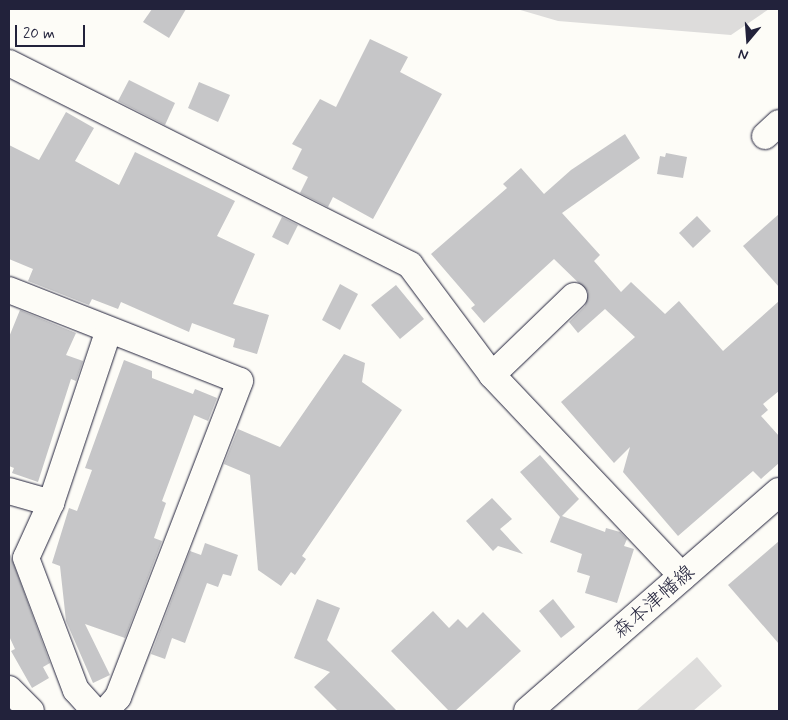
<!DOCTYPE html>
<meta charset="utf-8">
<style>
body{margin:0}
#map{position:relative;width:788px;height:720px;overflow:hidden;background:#fdfcf7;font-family:Mynerve,"Klee One",sans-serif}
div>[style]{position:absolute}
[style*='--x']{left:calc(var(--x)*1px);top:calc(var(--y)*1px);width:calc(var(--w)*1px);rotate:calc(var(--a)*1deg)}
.green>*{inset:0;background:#dddcdb}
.building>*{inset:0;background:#c6c6c8}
.roads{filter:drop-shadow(0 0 1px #22223b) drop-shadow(0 0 1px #22223b)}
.minor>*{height:26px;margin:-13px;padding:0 13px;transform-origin:13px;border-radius:13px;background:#fdfcf7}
.major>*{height:28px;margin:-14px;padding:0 14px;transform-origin:14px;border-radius:14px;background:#fdfcf7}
span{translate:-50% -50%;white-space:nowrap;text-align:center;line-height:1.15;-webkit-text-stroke:4px #fdfcf7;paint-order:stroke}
.street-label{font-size:20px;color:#22223b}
.frame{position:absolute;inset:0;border:10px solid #22223b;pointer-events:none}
.north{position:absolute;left:723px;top:15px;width:50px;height:50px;-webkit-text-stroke:4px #fdfcf7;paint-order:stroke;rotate:198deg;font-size:14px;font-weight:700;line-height:20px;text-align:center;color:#22223b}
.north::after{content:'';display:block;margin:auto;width:18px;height:22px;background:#22223b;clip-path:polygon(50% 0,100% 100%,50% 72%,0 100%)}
.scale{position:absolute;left:15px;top:25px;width:70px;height:22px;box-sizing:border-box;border:2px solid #22223b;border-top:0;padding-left:6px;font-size:15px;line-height:18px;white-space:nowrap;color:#22223b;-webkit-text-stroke:4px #fdfcf7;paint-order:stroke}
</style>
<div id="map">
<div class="green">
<div style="clip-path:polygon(517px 9px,769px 9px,731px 35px,558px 21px)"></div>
<div style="clip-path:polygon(697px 657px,722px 686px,693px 711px,636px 711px)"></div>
</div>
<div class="building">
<div style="clip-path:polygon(152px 9px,186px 9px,169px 38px,143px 22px)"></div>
<div style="clip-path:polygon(370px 39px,408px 57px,400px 72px,442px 94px,373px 219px,333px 197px,328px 207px,300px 193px,308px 177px,292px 169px,302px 149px,292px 144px,320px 99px,336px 107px)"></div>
<div style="clip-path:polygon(129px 80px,175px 103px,165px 125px,118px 101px)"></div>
<div style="clip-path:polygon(199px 82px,230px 95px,218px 122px,188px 108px)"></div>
<div style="clip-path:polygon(66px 112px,94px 128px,75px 161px,119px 185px,135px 152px,235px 201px,217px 236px,255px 254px,233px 304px,269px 315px,257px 354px,233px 347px,235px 339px,192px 323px,189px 332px,121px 302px,118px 309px,92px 299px,89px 305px,28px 281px,33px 269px,9px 259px,9px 145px,39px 160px)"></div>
<div style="clip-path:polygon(625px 134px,640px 158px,562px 213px,600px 255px,594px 261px,621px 292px,631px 282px,665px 314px,679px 301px,723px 351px,779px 301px,779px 391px,763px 404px,768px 410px,761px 416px,779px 436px,779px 463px,761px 479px,753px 471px,678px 536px,623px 472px,630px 447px,614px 463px,561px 402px,635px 337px,605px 309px,578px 333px,569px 322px,585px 306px,588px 292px,554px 259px,484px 323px,471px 308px,475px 305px,431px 254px,507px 188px,503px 184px,521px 168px,544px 194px,571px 170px)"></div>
<div style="clip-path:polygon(666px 153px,687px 157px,683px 178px,657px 174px,660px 156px,665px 157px)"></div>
<div style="clip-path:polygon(779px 214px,779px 287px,743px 246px)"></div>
<div style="clip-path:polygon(697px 216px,711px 231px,693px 248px,679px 233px)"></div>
<div style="clip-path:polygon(282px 217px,298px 225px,288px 245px,272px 237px)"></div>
<div style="clip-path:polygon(340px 284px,358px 294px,340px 330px,322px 320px)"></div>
<div style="clip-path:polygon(396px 285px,424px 319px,400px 339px,371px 305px)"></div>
<div style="clip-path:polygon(20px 310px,76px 333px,66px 355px,83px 361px,76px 381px,71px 379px,38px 482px,12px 473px,14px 468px,9px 466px,9px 337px)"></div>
<div style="clip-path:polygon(344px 354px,365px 363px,362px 382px,402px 410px,302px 556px,306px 559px,295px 575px,291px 572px,281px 586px,258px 570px,250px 475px,224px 464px,238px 429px,280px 447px)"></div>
<div style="clip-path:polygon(124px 360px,152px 371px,152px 378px,193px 394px,195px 389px,217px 398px,208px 421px,194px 415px,162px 501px,166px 503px,154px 538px,162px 541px,125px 638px,85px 624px,110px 675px,93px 683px,66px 621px,60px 566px,52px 563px,69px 508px,77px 511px,92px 470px,85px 468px)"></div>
<div style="clip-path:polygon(540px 455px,579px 499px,562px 516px,605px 532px,606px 528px,620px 532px,627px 539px,624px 546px,634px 549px,617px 603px,585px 593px,590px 576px,577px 572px,582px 554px,550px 542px,560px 517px,520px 472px)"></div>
<div style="clip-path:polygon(492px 498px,512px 519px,500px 529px,523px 554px,498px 546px,493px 551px,466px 521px)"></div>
<div style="clip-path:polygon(779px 541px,779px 644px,728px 585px)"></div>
<div style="clip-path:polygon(205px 543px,238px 555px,231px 576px,223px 574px,218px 587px,207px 583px,185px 643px,172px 638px,165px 659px,151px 654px,190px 551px,201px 555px)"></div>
<div style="clip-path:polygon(9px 551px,50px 663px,43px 667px,49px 678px,32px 688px,11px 651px,15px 649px,9px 636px)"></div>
<div style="clip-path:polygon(317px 599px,340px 608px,327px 640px,397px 711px,338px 711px,314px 687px,330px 672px,294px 658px)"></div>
<div style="clip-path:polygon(553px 599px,575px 627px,561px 638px,539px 611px)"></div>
<div style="clip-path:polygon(433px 611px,449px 628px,458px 619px,467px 628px,483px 612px,521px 651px,455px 711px,449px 711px,391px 651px)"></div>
</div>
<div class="roads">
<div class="minor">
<div style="--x:9;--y:63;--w:449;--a:26.7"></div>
<div style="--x:410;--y:265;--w:137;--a:53.3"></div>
<div style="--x:492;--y:375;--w:278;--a:46.6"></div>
<div style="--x:765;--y:136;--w:19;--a:-43"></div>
<div style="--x:9;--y:290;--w:248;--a:21.5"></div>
<div style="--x:240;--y:381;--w:339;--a:111.1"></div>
<div style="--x:118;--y:697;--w:18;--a:131"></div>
<div style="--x:492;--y:375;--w:114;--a:-43.9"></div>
<div style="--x:9;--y:491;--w:44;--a:15.9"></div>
<div style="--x:51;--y:503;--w:60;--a:114.4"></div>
<div style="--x:26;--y:558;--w:141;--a:69.3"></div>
<div style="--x:76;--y:690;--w:28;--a:48"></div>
<div style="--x:51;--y:503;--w:182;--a:-71.5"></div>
<div style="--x:9;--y:689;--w:31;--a:45"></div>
</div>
<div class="major">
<div style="--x:528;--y:711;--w:333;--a:-41.1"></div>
</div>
</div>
<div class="street-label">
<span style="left:654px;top:602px;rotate:-41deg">森本津幡線</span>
</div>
<div class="frame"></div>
<div class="north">N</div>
<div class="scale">20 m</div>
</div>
